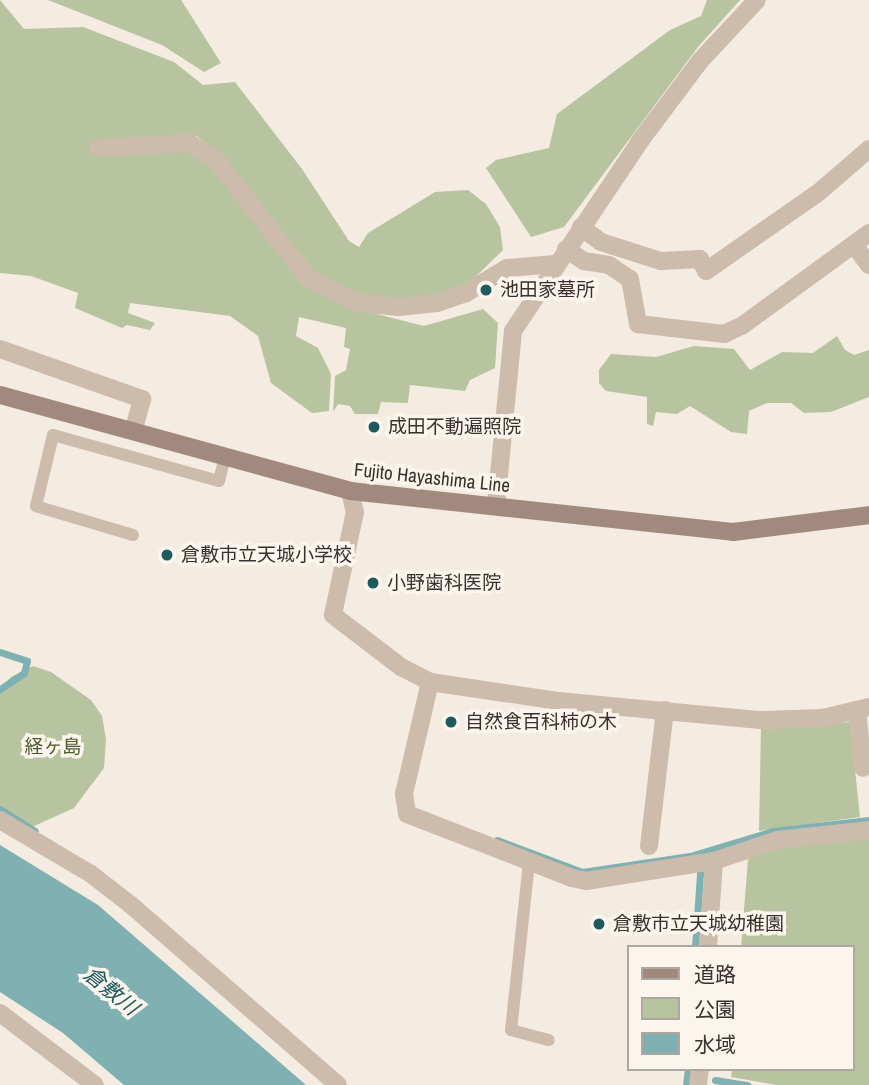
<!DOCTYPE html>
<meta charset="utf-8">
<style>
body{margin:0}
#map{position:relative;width:869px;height:1085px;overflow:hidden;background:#f4ebe1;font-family:"Archivo Narrow","Noto Sans JP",sans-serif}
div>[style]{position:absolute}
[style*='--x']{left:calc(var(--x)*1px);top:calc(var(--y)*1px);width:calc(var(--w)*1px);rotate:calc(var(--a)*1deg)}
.green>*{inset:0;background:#b8c4a0}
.water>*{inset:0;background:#7fb0b2}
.stream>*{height:7px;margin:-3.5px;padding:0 3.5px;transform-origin:3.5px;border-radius:3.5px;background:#7fb0b2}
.lane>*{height:12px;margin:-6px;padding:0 6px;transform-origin:6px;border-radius:6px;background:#cdbbac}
.street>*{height:18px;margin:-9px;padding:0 9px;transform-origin:9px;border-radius:9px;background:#cdbbac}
.secondary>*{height:18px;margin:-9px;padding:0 9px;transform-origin:9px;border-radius:9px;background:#a18a7d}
.dots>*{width:19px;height:19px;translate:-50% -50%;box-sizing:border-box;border:4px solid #fbf5ee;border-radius:50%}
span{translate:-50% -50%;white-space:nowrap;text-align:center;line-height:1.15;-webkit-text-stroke:7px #fbf5ee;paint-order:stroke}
.poi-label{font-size:19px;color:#3b302b}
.left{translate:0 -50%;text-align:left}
.street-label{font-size:19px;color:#3b302b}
.park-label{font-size:19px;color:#4a5a2e}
.water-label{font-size:21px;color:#1f5a5e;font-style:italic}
.legend{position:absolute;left:627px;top:945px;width:228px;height:126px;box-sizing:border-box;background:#fbf5ee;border:2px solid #aea6a0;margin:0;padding:9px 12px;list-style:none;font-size:21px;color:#3b302b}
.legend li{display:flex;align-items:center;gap:14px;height:35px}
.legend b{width:35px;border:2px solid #aea6a0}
</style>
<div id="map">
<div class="green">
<div style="clip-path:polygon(0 0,24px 29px,83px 27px,174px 62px,203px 85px,235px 82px,302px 169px,349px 241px,359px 247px,368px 233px,435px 192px,468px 190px,486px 204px,500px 227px,503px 250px,464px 288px,435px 297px,371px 302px,313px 274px,222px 156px,195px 135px,265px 236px,308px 286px,365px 311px,424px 326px,483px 309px,498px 323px,495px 368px,470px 380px,465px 391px,410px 385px,408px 403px,381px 402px,378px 414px,355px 414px,350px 406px,338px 404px,333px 412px,335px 376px,346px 370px,350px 349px,344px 347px,346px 328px,299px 317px,296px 336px,318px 348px,331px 374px,329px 411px,312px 413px,271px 383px,258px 336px,230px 316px,130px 303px,128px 313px,155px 323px,150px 330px,127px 325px,122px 328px,75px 308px,78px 293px,31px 276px,0 273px)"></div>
<div style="clip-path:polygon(48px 0,181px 0,221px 63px,204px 72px,162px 45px)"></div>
<div style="clip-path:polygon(707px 0,740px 0,698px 47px,564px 227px,531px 237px,486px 168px,496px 160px,549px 148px,557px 114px,670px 30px,701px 16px)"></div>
<div style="clip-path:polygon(837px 336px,845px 350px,854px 355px,869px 350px,869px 397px,831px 412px,804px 413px,791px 403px,767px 403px,749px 411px,747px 434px,731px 432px,690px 406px,677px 414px,656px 412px,653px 426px,647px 424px,647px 397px,606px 391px,599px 383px,599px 370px,611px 354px,656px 357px,694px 346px,734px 349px,750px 370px,782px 352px,813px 353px)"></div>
<div style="clip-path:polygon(33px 666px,51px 672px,91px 700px,102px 716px,106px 739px,104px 768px,74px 808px,32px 827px,0 807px,0 689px,11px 677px)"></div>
<div style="clip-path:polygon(850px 722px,860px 817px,759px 831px,761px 729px)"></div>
<div style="clip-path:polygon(869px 836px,869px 1085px,777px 1085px,731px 1077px,732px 1069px,853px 1069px,853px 947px,741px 947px,748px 860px,753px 854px,796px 843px)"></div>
</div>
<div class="water">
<div style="clip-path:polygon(0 845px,98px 905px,306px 1085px,124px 1085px,63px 1033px,0 992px)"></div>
</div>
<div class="stream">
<div style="--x:0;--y:652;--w:28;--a:18"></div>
<div style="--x:27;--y:661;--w:12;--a:104"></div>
<div style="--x:24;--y:673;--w:29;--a:146"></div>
<div style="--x:0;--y:809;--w:41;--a:32.2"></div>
<div style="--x:497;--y:840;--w:91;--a:20.6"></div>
<div style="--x:582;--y:872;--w:109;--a:-8.4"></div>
<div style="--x:690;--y:856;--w:87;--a:-16.8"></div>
<div style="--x:773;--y:831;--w:97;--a:-6.5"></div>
<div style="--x:695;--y:947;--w:74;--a:-86.1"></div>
<div style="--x:715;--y:1080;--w:33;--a:9"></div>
<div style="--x:686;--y:1085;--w:16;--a:-83"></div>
</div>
<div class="lane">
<div style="--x:133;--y:535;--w:101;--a:-163.4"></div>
<div style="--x:36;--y:506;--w:73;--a:-76.5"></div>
<div style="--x:53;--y:435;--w:172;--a:15.5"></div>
<div style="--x:219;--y:481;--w:25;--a:-76"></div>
<div style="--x:529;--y:862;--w:169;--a:96.1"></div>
<div style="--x:511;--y:1030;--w:39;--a:15"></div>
</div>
<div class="street">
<div style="--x:99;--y:148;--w:90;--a:-3.2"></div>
<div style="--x:189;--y:143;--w:32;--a:32"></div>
<div style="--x:216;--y:160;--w:151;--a:52"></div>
<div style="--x:309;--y:279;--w:55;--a:26.1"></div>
<div style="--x:358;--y:303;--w:41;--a:5.6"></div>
<div style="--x:399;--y:307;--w:38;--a:-6"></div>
<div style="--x:437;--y:303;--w:31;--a:-19"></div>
<div style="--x:466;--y:293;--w:48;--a:-31.4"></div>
<div style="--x:507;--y:268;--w:48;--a:-4.8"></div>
<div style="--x:581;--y:227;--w:25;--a:37"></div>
<div style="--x:601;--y:242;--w:63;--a:17.6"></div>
<div style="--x:661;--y:261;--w:39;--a:-3"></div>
<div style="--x:700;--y:259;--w:13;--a:63"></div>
<div style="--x:706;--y:271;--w:136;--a:-34.9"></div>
<div style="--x:818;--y:193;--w:67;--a:-40.8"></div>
<div style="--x:854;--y:245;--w:25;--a:53"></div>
<div style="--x:566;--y:249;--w:22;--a:34"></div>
<div style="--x:584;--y:261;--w:25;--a:9"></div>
<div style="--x:609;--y:265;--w:25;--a:34"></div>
<div style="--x:630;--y:279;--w:46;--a:79.9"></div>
<div style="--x:638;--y:324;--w:87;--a:6.6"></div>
<div style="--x:724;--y:334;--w:21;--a:-25"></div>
<div style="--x:743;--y:325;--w:156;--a:-36.1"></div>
<div style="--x:0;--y:349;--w:151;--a:19.4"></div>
<div style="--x:142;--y:399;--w:31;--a:105"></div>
<div style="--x:350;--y:491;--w:22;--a:77"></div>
<div style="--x:355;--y:512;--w:105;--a:102.1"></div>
<div style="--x:333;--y:615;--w:86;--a:37.4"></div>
<div style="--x:401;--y:667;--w:33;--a:27"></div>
<div style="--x:430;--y:682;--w:129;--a:8.4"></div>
<div style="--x:558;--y:701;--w:203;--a:5.4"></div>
<div style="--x:760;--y:720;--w:63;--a:-1.8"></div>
<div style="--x:823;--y:718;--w:47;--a:-13.4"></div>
<div style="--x:496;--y:505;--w:175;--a:-84.4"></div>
<div style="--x:513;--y:331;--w:229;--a:-56.2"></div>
<div style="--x:640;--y:141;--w:100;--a:-53.1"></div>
<div style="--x:700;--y:61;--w:83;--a:-46.9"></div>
<div style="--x:430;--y:682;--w:115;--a:103.1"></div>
<div style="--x:404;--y:794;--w:20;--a:81"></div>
<div style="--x:407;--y:814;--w:177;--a:21.2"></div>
<div style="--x:572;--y:878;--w:14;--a:12"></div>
<div style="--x:586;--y:881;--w:130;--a:-8.9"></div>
<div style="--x:714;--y:861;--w:66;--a:-18.4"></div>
<div style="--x:777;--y:840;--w:93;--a:-6.2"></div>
<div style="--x:857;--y:710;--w:58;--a:84.1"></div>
<div style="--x:0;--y:820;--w:106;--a:30.7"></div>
<div style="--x:91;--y:874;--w:51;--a:37.8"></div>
<div style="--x:131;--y:905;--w:274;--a:41"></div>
<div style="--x:649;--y:846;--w:137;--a:-83.3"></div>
<div style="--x:708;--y:947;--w:86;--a:-86"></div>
<div style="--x:0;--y:1013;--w:119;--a:37.2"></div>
<div style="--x:698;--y:1085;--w:16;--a:-83"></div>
</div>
<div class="secondary">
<div style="--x:0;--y:395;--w:363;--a:15.3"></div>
<div style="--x:350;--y:491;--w:385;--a:6.1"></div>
<div style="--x:733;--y:532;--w:137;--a:-7.1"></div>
</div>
<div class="dots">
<div style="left:486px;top:290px;background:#1f5a5e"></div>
<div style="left:374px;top:427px;background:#1f5a5e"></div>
<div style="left:167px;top:555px;background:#1f5a5e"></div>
<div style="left:373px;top:583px;background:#1f5a5e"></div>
<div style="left:451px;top:722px;background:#1f5a5e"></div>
<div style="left:599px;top:924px;background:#1f5a5e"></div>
</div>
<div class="poi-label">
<span class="left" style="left:500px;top:290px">池田家墓所</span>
<span class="left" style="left:388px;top:427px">成田不動遍照院</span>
<span class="left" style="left:181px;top:555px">倉敷市立天城小学校</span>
<span class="left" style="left:387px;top:583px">小野歯科医院</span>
<span class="left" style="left:465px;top:722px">自然食百科柿の木</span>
<span class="left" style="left:613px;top:924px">倉敷市立天城幼稚園</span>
</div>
<div class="street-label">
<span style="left:432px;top:478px;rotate:6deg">Fujito Hayashima Line</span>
</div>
<div class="park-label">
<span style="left:53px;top:747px">経ヶ島</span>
</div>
<div class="water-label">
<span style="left:111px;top:991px;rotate:39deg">倉敷川</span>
</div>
<ul class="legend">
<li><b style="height:9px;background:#a18a7d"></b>道路</li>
<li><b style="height:19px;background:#b8c4a0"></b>公園</li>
<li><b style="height:19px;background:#7fb0b2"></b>水域</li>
</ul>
</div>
